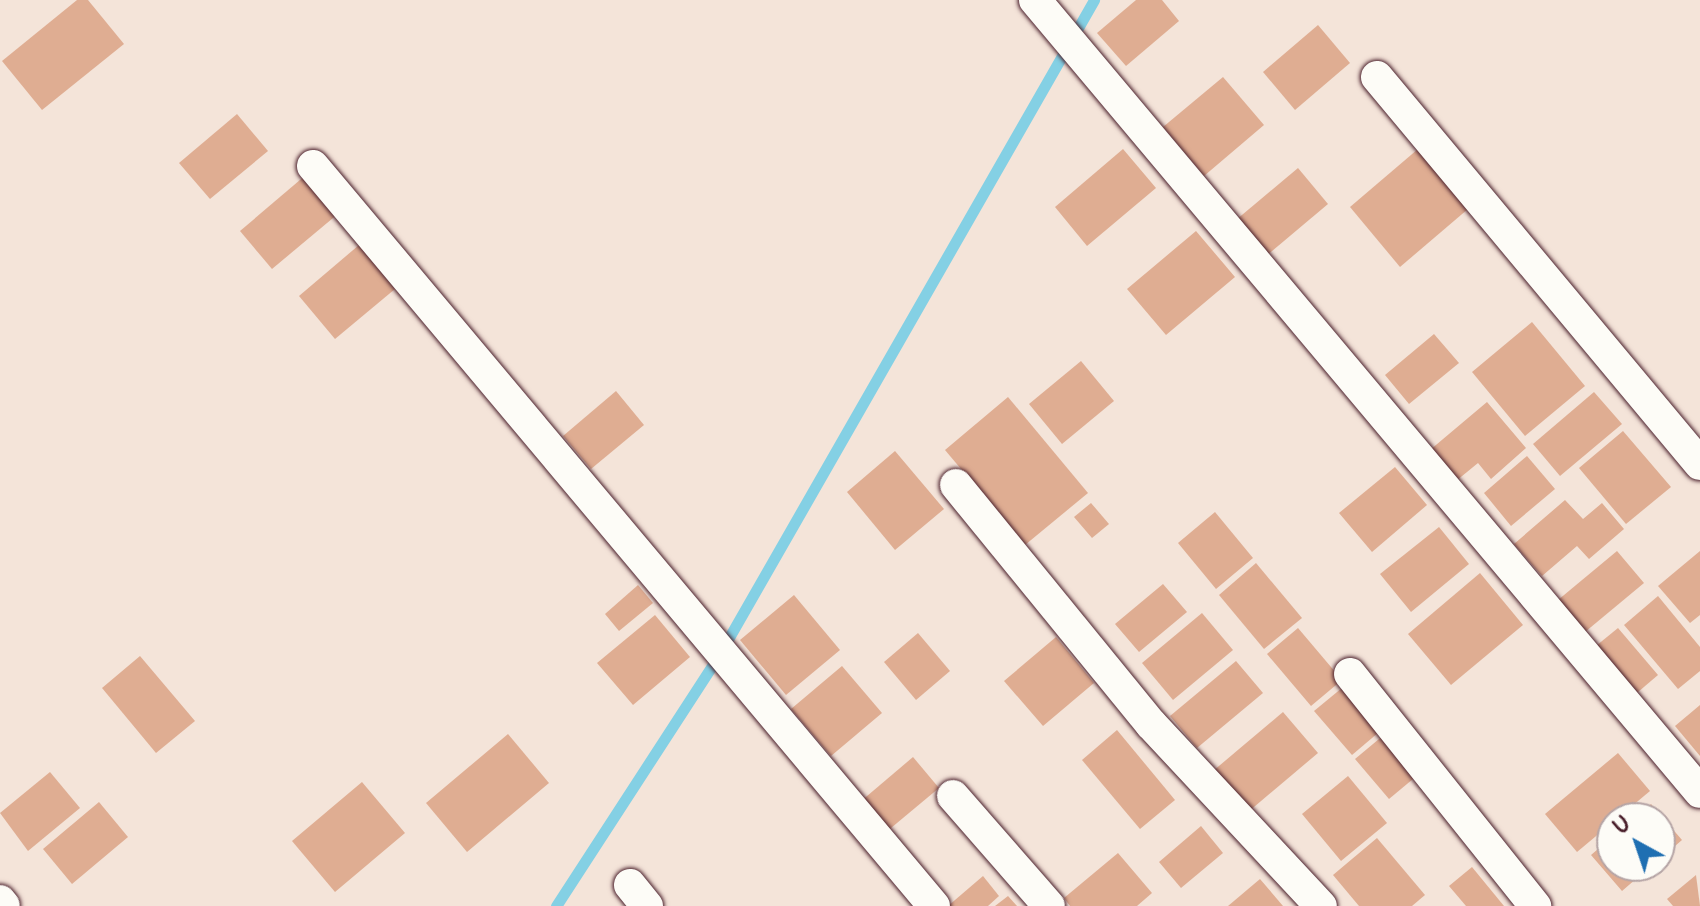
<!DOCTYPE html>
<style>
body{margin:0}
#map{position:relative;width:1700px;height:906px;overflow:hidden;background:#f4e4d9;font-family:Pangolin,sans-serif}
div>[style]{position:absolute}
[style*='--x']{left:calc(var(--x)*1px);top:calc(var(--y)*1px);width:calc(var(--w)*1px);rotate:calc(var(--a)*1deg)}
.stream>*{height:11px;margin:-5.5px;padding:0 5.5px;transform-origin:5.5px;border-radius:5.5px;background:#84d0e4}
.building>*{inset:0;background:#dfad92}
.roads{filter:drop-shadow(0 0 2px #4a1f2b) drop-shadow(0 0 2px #4a1f2b)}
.minor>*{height:32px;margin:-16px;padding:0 16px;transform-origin:16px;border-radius:16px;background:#fdfcf7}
span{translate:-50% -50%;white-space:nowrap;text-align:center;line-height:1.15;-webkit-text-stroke:6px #fdfcf7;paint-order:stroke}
.north{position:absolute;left:1596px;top:802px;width:80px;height:80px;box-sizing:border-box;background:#fdfcf7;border:2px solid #b5a4a5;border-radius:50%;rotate:320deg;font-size:22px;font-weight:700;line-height:32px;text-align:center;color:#4a1f2b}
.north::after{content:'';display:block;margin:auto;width:28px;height:36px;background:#1f6fb2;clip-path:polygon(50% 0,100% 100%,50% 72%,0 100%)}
</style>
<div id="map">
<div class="stream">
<div style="--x:556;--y:906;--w:299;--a:-57"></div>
<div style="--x:719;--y:655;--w:755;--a:-60.21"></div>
</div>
<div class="building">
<div style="clip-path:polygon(77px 0,88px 0,124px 44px,42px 110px,2px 61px)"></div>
<div style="clip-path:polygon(1136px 0,1162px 0,1179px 21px,1126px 66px,1097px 33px)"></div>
<div style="clip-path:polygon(1318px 25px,1350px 63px,1295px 110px,1263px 72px)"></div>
<div style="clip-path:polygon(1223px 77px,1264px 125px,1204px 176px,1163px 127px)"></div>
<div style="clip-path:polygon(237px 114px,268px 151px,210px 199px,179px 163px)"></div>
<div style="clip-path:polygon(1123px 149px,1156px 188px,1087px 246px,1055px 207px)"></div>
<div style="clip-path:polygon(1418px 149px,1468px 209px,1400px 267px,1350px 207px)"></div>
<div style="clip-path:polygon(1298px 168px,1328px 204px,1266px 256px,1236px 220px)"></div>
<div style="clip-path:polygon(307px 174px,339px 213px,272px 269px,240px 231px)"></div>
<div style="clip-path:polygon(1196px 231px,1235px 277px,1166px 335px,1127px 289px)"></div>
<div style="clip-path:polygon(359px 245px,395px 289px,335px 339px,299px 296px)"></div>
<div style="clip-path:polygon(1532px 322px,1585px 386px,1525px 436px,1472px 372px)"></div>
<div style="clip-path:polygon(1434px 334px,1459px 363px,1409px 404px,1385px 375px)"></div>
<div style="clip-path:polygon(1081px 361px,1114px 401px,1062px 444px,1029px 404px)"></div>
<div style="clip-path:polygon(616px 391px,644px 425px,591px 469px,563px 436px)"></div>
<div style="clip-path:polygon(1594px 392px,1622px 424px,1560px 476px,1533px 444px)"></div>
<div style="clip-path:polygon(1008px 397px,1088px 493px,1025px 545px,945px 450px)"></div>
<div style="clip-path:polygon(1487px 402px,1526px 448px,1491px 479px,1478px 463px,1456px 481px,1430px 450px)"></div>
<div style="clip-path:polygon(1623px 431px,1671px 487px,1626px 524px,1579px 468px)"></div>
<div style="clip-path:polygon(895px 451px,944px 509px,895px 550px,847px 492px)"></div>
<div style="clip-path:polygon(1527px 456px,1555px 489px,1511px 526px,1484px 493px)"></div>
<div style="clip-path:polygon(1395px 467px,1427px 505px,1372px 552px,1339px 513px)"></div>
<div style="clip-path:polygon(1565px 500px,1583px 519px,1602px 503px,1624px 529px,1589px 559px,1577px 546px,1542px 576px,1514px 544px)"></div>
<div style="clip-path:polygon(1091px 503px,1109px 524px,1092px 538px,1074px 517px)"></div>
<div style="clip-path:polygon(1215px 512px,1253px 558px,1216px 589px,1178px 543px)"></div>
<div style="clip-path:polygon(1439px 527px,1469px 564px,1411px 612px,1380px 574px)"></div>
<div style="clip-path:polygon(1617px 551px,1644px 583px,1579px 637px,1552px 605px)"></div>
<div style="clip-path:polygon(1700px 551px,1700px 615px,1690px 623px,1658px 586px)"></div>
<div style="clip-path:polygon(1256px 563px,1302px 618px,1264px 649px,1219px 595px)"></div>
<div style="clip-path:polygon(1480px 573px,1523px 625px,1451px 685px,1408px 634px)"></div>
<div style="clip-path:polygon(1163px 584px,1187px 612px,1139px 652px,1115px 624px)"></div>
<div style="clip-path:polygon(638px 585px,653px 603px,619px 631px,605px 614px)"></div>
<div style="clip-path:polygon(794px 595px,840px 650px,786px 695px,740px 640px)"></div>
<div style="clip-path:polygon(1658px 596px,1700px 647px,1700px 671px,1678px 689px,1624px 625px)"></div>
<div style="clip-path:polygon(1202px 613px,1233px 650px,1173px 700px,1142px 663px)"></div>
<div style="clip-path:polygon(655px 615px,690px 657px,633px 705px,597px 663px)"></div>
<div style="clip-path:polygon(1298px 628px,1342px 680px,1311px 706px,1267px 654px)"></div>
<div style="clip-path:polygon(1618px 628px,1658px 675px,1631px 698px,1591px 650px)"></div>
<div style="clip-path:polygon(918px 633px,950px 671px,916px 700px,884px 662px)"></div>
<div style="clip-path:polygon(1056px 637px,1094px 683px,1043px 726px,1004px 681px)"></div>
<div style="clip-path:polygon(140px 656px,195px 721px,156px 753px,102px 688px)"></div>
<div style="clip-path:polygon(1236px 661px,1263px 693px,1197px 748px,1170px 716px)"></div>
<div style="clip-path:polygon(842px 666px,882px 713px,831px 756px,791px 709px)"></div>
<div style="clip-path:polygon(1348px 683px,1385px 727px,1352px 755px,1314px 711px)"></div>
<div style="clip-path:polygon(1700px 705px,1700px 756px,1675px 726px)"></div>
<div style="clip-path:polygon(1283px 712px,1318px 753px,1248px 812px,1213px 771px)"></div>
<div style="clip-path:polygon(1117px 730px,1175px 800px,1140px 829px,1082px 760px)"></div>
<div style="clip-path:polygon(508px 734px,549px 783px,467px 852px,426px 803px)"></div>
<div style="clip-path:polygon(1385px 734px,1419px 774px,1389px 799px,1355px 759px)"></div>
<div style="clip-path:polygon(1618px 753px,1650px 791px,1577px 852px,1545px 814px)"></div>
<div style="clip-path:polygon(913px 757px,939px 788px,885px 833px,860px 802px)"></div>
<div style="clip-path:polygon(50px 772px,80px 808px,28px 851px,0 813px)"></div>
<div style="clip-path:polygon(1348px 776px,1387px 823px,1341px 861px,1302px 814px)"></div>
<div style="clip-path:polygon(362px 782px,405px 833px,335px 892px,292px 841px)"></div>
<div style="clip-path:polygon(99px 802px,128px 837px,72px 884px,43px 849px)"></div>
<div style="clip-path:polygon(1651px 804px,1682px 840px,1660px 859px,1660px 818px,1635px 818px)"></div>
<div style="clip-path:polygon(1201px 826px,1223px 853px,1181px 888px,1159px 862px)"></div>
<div style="clip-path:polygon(1612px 837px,1612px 866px,1651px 866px,1622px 891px,1591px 855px)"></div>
<div style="clip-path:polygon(1377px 838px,1425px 895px,1412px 906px,1359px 906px,1333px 875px)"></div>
<div style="clip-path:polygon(1118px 853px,1152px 893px,1137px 906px,1070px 906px,1064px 898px)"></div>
<div style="clip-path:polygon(1472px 867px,1504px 906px,1466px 906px,1449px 886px)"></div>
<div style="clip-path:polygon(1696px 875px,1700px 906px,1673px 906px,1667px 899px)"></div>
<div style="clip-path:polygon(983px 876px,999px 896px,988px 906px,948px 906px)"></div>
<div style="clip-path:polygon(1260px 879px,1283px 906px,1228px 906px)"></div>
<div style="clip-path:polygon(1008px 896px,1017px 906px,995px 906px)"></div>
</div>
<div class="roads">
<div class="minor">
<div style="--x:1035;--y:0;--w:1034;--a:49.98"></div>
<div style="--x:1377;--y:77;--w:504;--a:50.15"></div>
<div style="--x:313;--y:166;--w:966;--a:50"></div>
<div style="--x:956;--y:485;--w:308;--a:50.8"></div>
<div style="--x:1151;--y:724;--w:249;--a:47"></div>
<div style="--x:1350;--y:674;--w:297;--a:51.4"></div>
<div style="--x:953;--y:796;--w:146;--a:48.9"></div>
<div style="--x:630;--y:885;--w:27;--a:51"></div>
<div style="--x:0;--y:901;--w:6;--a:51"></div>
</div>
</div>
<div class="north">U</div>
</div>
